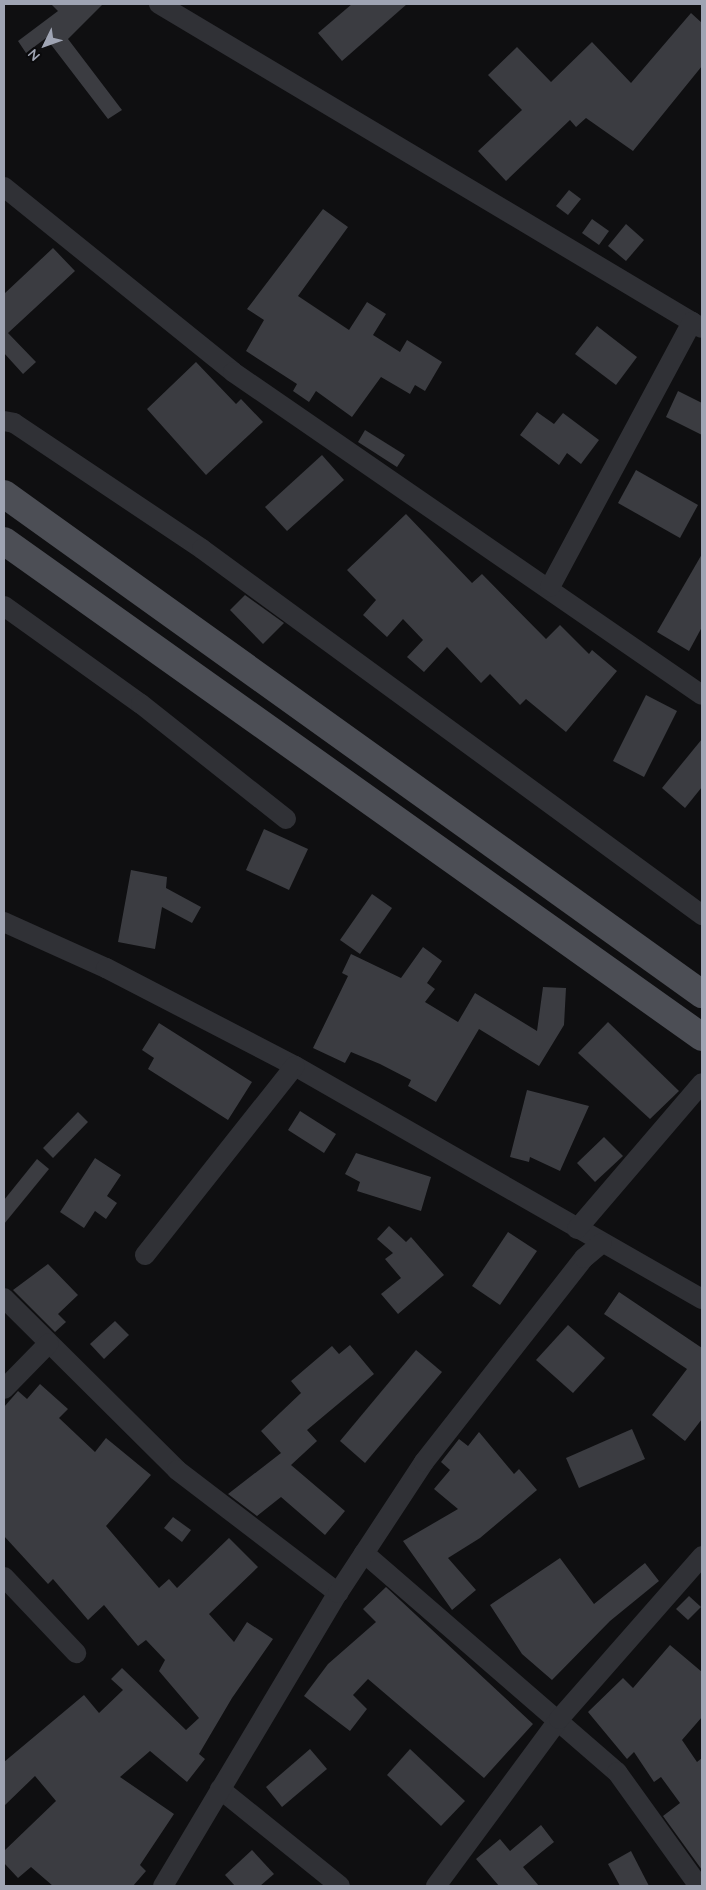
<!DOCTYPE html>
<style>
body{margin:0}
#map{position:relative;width:706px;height:1890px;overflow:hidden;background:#0f0f11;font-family:Quicksand,sans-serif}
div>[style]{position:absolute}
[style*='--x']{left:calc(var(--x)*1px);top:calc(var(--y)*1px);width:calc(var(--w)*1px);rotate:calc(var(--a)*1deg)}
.building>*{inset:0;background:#3b3c41}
.minor>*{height:20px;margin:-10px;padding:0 10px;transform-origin:10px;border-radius:10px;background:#303136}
.primary>*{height:28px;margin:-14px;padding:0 14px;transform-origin:14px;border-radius:14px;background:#4c4e55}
span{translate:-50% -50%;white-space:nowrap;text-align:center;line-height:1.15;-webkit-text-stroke:4.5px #0a0a0c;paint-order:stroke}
.frame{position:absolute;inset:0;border:5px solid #9fa4b3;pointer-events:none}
.north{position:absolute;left:20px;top:20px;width:50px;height:50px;-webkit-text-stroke:4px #0a0a0c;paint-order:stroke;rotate:228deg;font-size:14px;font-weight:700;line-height:20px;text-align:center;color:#9fa4b3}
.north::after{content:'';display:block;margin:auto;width:18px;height:22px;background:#9fa4b3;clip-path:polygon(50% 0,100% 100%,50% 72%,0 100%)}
</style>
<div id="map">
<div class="building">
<div style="clip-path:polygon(51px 4px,103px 4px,68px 39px,122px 110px,108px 119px,46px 38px,26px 53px,18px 41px,58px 11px)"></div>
<div style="clip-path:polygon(352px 4px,407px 4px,342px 61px,318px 33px)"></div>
<div style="clip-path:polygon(691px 13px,702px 23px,702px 66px,633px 151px,586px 118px,576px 127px,570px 120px,506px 181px,478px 151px,522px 110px,488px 75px,517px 47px,551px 82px,592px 42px,631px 83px)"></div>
<div style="clip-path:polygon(569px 190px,581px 199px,568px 215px,556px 206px)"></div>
<div style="clip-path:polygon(323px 209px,348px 227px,298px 296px,349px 330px,367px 302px,386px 314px,373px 335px,400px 352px,407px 340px,442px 362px,425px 391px,415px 385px,410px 394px,381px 377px,352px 417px,316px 391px,309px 402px,293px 391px,297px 384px,246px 351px,264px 320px,247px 309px)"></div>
<div style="clip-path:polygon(592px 219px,609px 231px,599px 245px,582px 233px)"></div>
<div style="clip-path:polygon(626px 224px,644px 240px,626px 261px,608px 246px)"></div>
<div style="clip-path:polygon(53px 248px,75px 271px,8px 333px,36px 362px,23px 374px,4px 353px,4px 294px)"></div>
<div style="clip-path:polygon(597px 326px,637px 357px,616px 385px,575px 354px)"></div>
<div style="clip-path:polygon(196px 362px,236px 404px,241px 399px,263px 422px,206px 475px,147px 409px)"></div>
<div style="clip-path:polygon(678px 391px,702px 403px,702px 435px,666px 417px)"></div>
<div style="clip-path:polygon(537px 412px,554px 424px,563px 413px,599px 440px,581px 464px,567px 453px,559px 465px,520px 435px)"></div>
<div style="clip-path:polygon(365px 430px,405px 455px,397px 467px,358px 442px)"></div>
<div style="clip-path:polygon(322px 455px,344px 480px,287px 531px,265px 507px)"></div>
<div style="clip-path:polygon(636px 470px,698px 505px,680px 538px,618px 503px)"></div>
<div style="clip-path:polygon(406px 514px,472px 583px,482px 574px,546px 639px,560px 625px,589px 654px,592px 650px,617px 671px,566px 732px,526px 699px,520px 705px,490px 674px,481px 683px,447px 647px,424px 672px,407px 657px,423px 640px,403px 619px,387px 637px,363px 615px,376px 600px,347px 570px)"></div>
<div style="clip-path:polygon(702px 554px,702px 627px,689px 651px,657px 632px)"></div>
<div style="clip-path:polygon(245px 595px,284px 623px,263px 644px,230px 610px)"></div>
<div style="clip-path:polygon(646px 695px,677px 711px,644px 777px,613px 761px)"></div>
<div style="clip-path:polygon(702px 739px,702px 787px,685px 808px,662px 788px)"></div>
<div style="clip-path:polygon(264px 829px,308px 849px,289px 890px,246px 870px)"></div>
<div style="clip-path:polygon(131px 870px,167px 877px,166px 888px,201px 907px,192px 923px,162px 907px,155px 949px,118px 942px)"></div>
<div style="clip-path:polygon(372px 894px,392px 908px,360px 954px,340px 940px)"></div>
<div style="clip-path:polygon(423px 947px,442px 961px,427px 983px,435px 989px,425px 1002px,458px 1022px,475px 993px,537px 1031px,543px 987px,566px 988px,564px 1025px,539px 1066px,479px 1029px,436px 1102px,408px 1086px,411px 1080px,380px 1064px,351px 1052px,345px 1063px,313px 1048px,348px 976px,342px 973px,351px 954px,401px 978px)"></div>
<div style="clip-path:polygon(608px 1022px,679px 1091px,650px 1119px,578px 1053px)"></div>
<div style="clip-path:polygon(159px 1023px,252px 1082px,228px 1120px,148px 1069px,154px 1058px,142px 1050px)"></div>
<div style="clip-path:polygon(527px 1090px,589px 1106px,560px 1171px,530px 1157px,529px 1162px,510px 1157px)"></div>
<div style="clip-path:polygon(300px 1111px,336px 1134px,324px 1153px,288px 1130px)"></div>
<div style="clip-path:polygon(78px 1112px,88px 1122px,53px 1158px,43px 1148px)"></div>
<div style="clip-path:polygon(604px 1137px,623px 1156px,595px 1182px,577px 1163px)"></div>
<div style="clip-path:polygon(356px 1153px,431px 1177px,421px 1211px,357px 1191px,360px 1182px,345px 1174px)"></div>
<div style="clip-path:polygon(95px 1158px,121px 1175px,107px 1196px,117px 1203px,106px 1219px,95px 1211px,84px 1228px,60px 1212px)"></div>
<div style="clip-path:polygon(37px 1159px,49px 1169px,4px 1224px,4px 1200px)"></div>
<div style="clip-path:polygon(389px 1226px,406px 1242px,411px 1237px,444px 1275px,398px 1314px,381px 1294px,401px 1278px,385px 1259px,393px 1253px,377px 1239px)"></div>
<div style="clip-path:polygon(508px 1232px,537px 1251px,500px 1305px,472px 1286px)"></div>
<div style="clip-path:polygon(48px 1264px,78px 1295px,58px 1314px,66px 1322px,55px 1332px,13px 1290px)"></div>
<div style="clip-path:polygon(619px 1292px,702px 1348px,702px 1419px,685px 1441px,652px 1415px,687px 1369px,604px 1314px)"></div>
<div style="clip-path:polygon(115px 1321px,129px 1335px,104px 1359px,90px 1344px)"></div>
<div style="clip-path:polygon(568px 1325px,605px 1358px,573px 1393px,536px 1360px)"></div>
<div style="clip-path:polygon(350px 1345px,374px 1374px,307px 1430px,317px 1441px,291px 1465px,345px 1511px,325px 1535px,281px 1497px,257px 1516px,228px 1494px,281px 1453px,261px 1431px,301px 1393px,291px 1381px,332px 1346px,339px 1354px)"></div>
<div style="clip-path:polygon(416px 1350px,442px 1372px,365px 1463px,340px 1441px)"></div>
<div style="clip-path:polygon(40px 1384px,68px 1409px,59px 1418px,95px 1452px,106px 1438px,151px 1475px,106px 1526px,159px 1588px,169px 1579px,177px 1588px,229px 1538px,258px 1567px,209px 1614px,234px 1642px,247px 1622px,273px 1639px,232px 1698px,199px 1754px,205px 1759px,187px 1782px,150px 1751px,120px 1777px,174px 1814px,140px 1865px,146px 1871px,133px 1886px,53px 1886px,31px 1867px,18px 1878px,4px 1863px,4px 1851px,56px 1801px,35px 1776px,4px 1806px,4px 1762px,84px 1695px,99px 1713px,123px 1690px,111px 1679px,122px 1668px,186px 1730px,199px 1718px,159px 1671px,165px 1660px,146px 1640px,138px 1646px,104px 1605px,88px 1620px,53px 1579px,48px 1584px,4px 1536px,4px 1407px,18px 1391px,27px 1399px)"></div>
<div style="clip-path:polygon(632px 1429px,645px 1459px,579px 1488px,566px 1458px)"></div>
<div style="clip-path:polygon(479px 1432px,514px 1474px,519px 1469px,537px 1490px,480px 1538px,448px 1558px,476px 1590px,452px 1610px,403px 1541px,458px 1509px,434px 1489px,450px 1470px,441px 1462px,459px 1439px,468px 1446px)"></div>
<div style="clip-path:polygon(173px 1517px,191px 1530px,182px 1542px,164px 1528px)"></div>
<div style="clip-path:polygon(560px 1558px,594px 1604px,645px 1563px,659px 1581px,610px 1621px,552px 1680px,522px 1654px,490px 1605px)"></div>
<div style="clip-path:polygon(386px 1587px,533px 1724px,484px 1778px,368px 1679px,353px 1695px,367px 1709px,350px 1731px,304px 1696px,328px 1664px,376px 1622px,363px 1609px)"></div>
<div style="clip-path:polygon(689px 1596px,701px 1607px,688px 1620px,676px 1609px)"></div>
<div style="clip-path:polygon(670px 1645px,702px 1672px,702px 1717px,682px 1740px,697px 1762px,702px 1758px,702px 1870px,663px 1816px,680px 1803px,661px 1777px,654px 1782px,634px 1752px,627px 1759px,588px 1712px,623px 1678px,633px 1688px)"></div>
<div style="clip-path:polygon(310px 1749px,327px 1769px,282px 1807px,266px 1787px)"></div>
<div style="clip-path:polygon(410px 1749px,465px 1801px,441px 1826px,387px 1775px)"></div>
<div style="clip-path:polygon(541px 1825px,554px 1842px,523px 1867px,539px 1886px,499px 1886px,476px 1859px,500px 1839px,510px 1851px)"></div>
<div style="clip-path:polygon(252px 1850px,274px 1874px,260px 1886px,235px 1886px,225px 1875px)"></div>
<div style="clip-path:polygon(631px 1851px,649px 1886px,620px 1886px,608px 1864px)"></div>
</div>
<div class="minor">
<div style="--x:159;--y:4;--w:632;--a:30.82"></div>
<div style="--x:4;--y:187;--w:294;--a:38.9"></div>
<div style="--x:233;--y:372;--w:569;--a:34.56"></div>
<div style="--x:4;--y:421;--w:10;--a:11"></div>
<div style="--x:14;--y:423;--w:226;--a:33.8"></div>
<div style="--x:202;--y:549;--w:620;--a:36.2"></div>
<div style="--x:550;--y:587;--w:301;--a:-61.8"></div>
<div style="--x:4;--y:606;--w:168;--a:35.6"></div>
<div style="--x:141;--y:704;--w:185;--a:38.4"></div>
<div style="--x:4;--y:922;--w:112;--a:24.3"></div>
<div style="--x:106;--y:968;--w:213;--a:27.4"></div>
<div style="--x:295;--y:1066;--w:469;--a:29.8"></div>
<div style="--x:577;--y:1229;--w:192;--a:-49.4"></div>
<div style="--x:145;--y:1255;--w:241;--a:-51.6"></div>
<div style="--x:4;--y:1298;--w:244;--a:44.8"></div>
<div style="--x:177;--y:1470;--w:203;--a:37.4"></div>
<div style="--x:4;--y:1389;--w:64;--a:-45.6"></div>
<div style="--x:364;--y:1553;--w:335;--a:40.9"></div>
<div style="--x:617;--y:1772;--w:140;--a:54.3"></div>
<div style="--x:4;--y:1577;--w:105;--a:46.5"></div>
<div style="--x:220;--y:1789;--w:154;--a:38.9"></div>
<div style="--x:163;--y:1886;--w:341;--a:-59.2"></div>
<div style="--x:338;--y:1593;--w:157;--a:-56.7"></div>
<div style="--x:424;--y:1462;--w:259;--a:-51.9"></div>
<div style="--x:584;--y:1258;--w:23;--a:-40"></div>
<div style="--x:436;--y:1886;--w:207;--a:-53.6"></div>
<div style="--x:559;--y:1719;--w:217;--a:-48.7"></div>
</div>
<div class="primary">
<div style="--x:4;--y:494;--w:859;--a:35.62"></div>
<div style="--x:4;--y:541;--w:856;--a:35.4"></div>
</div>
<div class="frame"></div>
<div class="north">N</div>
</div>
